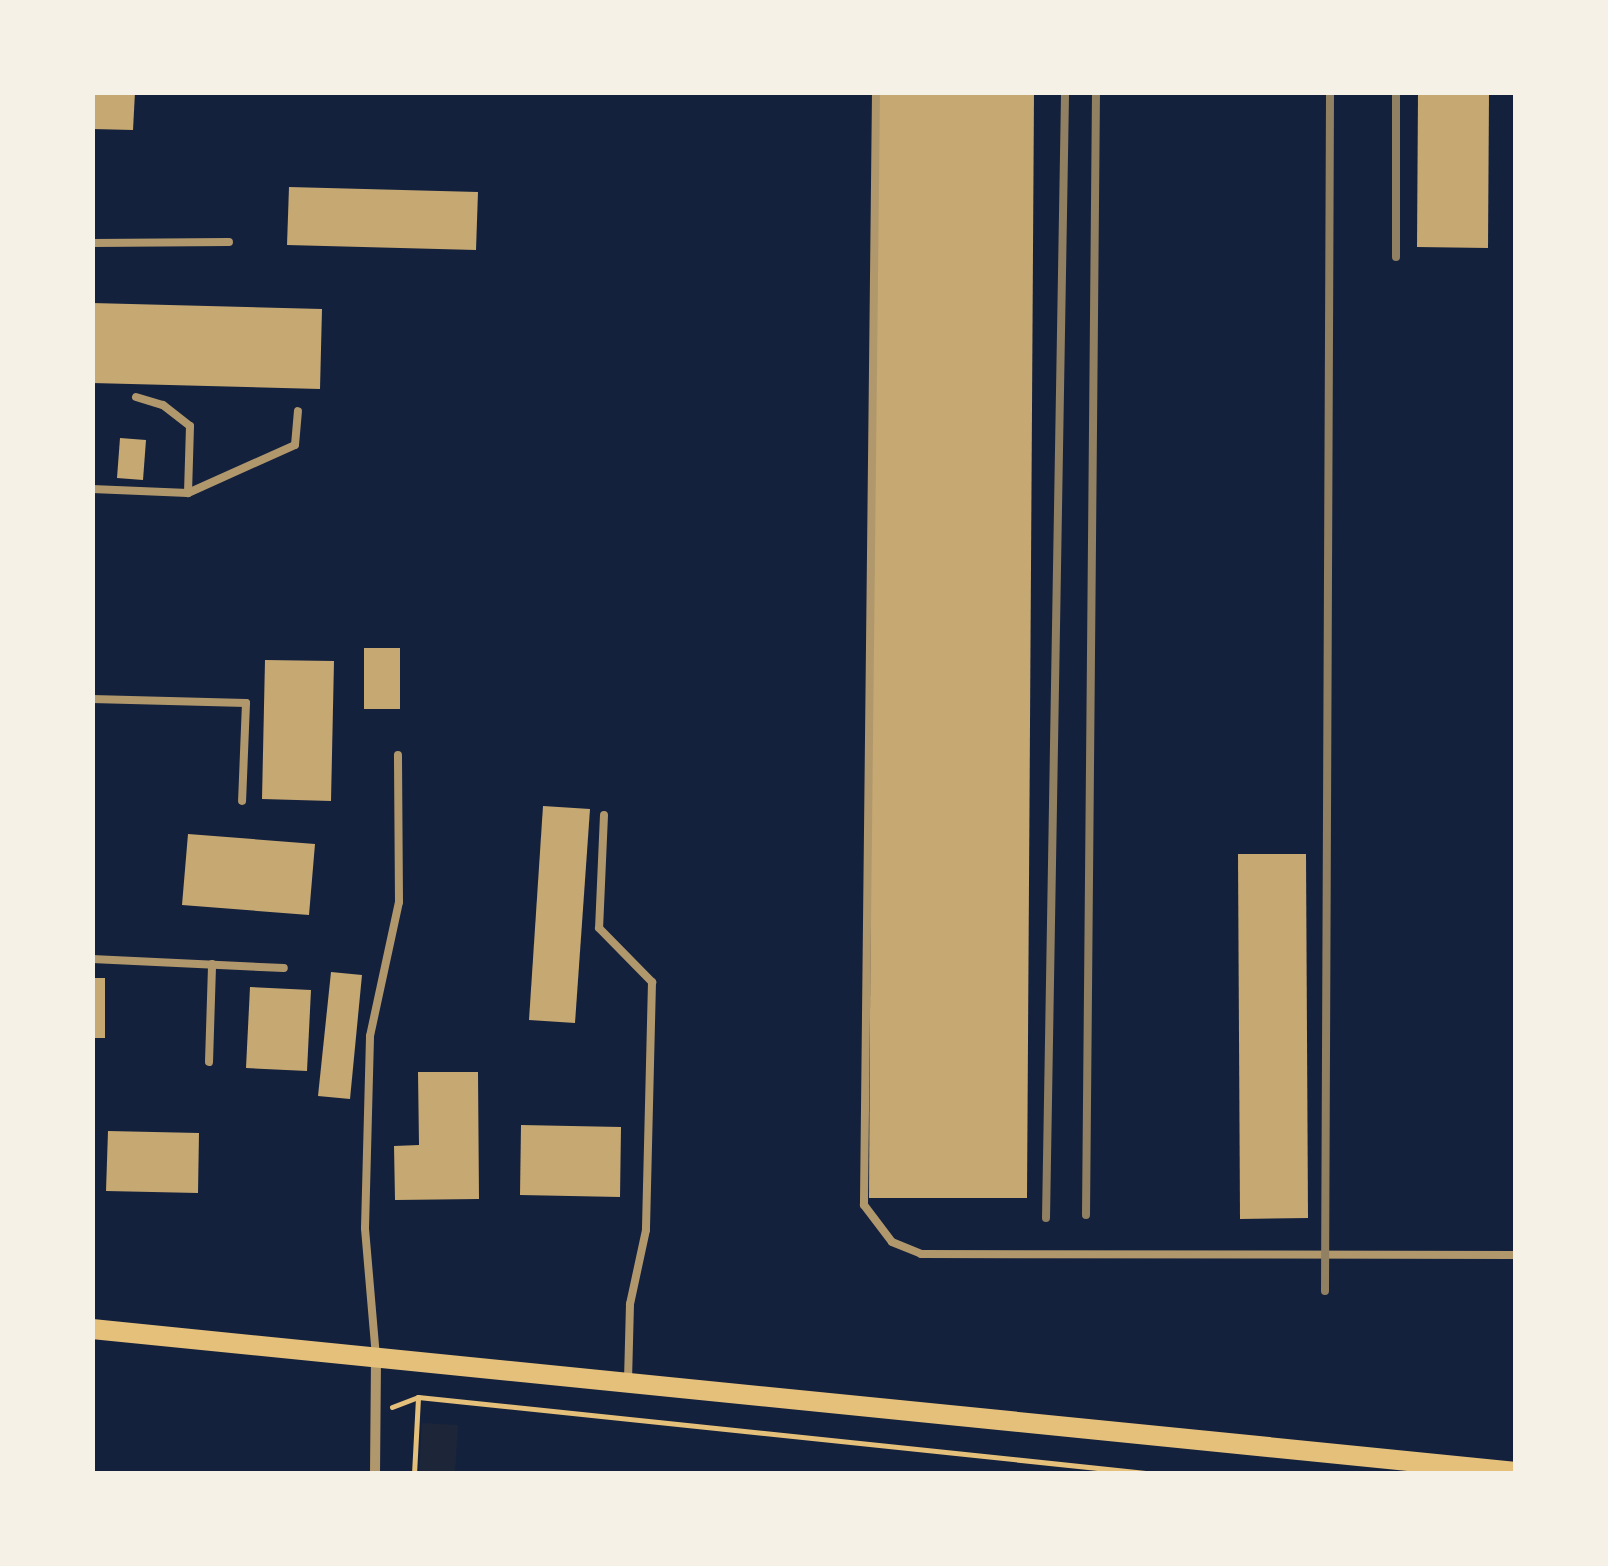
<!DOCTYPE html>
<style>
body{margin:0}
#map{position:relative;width:1608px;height:1566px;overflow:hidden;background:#14213d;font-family:Lato,sans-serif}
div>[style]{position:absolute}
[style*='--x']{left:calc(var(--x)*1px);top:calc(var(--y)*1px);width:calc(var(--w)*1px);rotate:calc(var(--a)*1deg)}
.green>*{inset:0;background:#1d2539}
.building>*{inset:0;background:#c6a872}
.path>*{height:5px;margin:-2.5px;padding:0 2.5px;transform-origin:2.5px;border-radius:2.5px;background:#e5c07b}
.service>*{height:8px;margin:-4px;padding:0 4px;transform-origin:4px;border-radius:4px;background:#b1986c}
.minor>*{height:10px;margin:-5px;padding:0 5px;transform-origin:5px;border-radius:5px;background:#b1986c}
.secondary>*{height:20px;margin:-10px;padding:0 10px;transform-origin:10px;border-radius:10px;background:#e5c07b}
.rail>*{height:8px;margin:-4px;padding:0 4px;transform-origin:4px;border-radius:4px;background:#918062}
span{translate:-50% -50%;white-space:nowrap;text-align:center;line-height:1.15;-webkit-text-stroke:9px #f6f1e7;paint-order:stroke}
.frame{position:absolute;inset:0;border:95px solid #f6f1e7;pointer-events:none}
</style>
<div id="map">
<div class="green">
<div style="clip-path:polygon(422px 1423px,458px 1425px,455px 1473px,419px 1473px)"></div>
</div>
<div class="building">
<div style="clip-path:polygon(93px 92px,135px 92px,133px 130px,92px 129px)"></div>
<div style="clip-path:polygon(875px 92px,1034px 92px,1027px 1198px,869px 1198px)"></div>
<div style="clip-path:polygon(1418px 92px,1489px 92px,1488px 248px,1417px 247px)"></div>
<div style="clip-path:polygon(289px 187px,478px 192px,476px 250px,287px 245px)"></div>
<div style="clip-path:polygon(92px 303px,322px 309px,320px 389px,92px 383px)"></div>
<div style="clip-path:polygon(120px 438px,146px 440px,143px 480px,117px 478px)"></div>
<div style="clip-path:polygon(364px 648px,400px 648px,400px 709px,364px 709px)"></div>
<div style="clip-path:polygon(265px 660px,334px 661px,331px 801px,262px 799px)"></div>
<div style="clip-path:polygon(543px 806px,590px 809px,575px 1023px,529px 1020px)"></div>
<div style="clip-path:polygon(188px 834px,315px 844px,309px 915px,182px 905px)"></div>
<div style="clip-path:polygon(1238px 854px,1306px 854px,1308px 1218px,1240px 1219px)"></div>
<div style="clip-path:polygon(331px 972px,362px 975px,350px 1099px,318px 1096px)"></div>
<div style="clip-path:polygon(92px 978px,105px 978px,105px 1038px,92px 1038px)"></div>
<div style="clip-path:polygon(250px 987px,311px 990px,307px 1071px,246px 1068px)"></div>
<div style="clip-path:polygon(418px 1072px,478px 1072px,479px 1199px,395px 1200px,394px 1146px,419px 1145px)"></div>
<div style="clip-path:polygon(521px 1125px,621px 1127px,620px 1197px,520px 1195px)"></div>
<div style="clip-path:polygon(108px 1131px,199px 1133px,198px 1193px,106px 1191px)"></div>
</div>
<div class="path">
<div style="--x:392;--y:1407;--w:28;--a:-21"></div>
<div style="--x:418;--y:1397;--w:741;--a:5.96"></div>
<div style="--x:414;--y:1474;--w:77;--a:-87"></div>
</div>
<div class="service">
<div style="--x:876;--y:92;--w:1113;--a:90.62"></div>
<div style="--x:864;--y:1205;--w:46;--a:52.9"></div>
<div style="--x:892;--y:1242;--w:31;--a:22"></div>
<div style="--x:921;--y:1254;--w:595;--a:0.1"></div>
<div style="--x:92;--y:243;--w:137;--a:-0.4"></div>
<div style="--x:136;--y:397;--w:28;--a:17"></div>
<div style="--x:163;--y:405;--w:34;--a:38"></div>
<div style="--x:190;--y:426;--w:67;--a:91.7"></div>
<div style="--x:92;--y:489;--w:96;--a:2.4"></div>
<div style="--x:188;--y:493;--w:117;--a:-24.2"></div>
<div style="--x:295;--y:445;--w:34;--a:-85"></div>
<div style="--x:92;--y:699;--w:154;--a:1.5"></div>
<div style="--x:246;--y:703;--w:98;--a:92.3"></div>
<div style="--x:604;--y:815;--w:113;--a:92.5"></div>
<div style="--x:599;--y:928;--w:76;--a:45.5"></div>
<div style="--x:652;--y:982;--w:248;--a:91.4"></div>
<div style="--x:646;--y:1230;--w:76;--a:102.2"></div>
<div style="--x:630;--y:1304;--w:78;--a:91.5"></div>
<div style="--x:92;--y:959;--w:192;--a:2.7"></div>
<div style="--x:209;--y:1062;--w:98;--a:-88.2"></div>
<div style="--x:376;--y:1357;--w:129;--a:-94.9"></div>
<div style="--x:365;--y:1228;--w:192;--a:-88.5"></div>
<div style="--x:370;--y:1036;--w:137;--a:-77.8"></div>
<div style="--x:399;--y:902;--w:147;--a:-90.4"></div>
</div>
<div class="minor">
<div style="--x:375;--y:1474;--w:117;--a:-89.5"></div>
</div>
<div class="secondary">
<div style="--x:92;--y:1329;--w:1431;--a:5.73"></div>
</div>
<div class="rail">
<div style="--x:1396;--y:257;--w:165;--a:-90"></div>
<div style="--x:1086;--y:1215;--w:1123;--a:-89.49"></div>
<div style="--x:1046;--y:1218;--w:1126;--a:-89.03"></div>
<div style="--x:1325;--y:1291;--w:1199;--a:-89.76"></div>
</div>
<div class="frame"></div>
</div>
